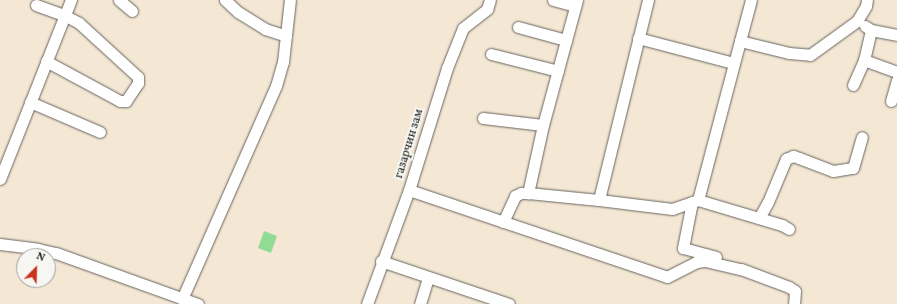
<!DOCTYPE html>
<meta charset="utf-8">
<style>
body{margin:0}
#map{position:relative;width:897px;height:304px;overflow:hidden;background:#f4e8d5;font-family:Vollkorn,serif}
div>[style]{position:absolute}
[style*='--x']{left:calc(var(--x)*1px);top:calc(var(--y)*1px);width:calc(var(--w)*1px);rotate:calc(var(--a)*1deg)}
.green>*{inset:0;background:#92db95}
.roads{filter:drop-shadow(0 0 1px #68635d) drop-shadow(0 0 1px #68635d)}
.minor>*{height:11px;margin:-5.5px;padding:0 5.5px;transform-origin:5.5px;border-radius:5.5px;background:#fff}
span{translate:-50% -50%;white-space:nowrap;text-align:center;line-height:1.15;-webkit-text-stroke:4px #f6f6f2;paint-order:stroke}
.street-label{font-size:12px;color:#1c1c1c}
.north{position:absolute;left:16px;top:248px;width:40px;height:40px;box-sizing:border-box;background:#f6f6f2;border:1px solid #9f9f9c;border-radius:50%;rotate:23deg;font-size:11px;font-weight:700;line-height:16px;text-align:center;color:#1c1c1c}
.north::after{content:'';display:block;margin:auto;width:14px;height:18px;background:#c8321e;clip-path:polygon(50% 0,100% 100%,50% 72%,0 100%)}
</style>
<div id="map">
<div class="green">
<div style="clip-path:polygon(264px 231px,277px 236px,271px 253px,258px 248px)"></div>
</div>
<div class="roads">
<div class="minor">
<div style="--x:119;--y:0;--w:17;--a:40"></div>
<div style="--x:225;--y:0;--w:18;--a:43"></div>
<div style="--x:238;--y:12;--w:32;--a:32"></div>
<div style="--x:265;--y:29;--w:22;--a:18"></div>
<div style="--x:553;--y:0;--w:23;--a:15"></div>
<div style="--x:577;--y:0;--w:130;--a:105.2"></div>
<div style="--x:543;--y:125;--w:70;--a:102.4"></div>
<div style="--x:528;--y:193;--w:71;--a:5.6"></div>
<div style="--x:648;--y:0;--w:206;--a:103.8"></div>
<div style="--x:599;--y:200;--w:74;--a:7"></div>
<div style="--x:672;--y:209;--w:28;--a:-19"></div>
<div style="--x:698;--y:200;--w:164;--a:-75.2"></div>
<div style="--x:740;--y:41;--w:50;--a:13.8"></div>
<div style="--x:789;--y:53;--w:21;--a:5"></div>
<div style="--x:810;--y:55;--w:58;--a:-35.9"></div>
<div style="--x:857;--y:21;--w:17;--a:-59"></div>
<div style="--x:866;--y:6;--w:6;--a:-81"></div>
<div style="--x:36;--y:5;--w:30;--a:20"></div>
<div style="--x:64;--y:15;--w:17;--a:28"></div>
<div style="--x:79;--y:23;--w:80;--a:42.5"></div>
<div style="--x:138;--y:77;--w:6;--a:90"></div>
<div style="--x:138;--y:83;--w:22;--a:124"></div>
<div style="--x:126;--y:101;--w:6;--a:180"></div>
<div style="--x:120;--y:101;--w:84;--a:-151.6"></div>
<div style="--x:865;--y:26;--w:7;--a:34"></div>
<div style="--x:871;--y:30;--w:26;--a:11"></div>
<div style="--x:518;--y:27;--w:50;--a:15.2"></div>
<div style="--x:871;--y:30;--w:31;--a:103"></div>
<div style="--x:864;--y:60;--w:35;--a:20"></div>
<div style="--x:638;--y:38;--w:98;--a:14.7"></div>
<div style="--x:740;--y:41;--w:42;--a:-75"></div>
<div style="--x:491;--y:54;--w:69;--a:14.2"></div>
<div style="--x:853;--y:85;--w:27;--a:-66"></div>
<div style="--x:891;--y:101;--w:22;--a:-74"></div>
<div style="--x:30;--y:102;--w:76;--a:23.2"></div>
<div style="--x:483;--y:118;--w:60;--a:6.7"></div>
<div style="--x:0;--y:179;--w:193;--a:-68.4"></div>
<div style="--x:409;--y:190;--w:272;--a:18.6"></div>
<div style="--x:667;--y:277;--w:33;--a:-27"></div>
<div style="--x:696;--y:262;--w:9;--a:-6"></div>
<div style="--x:705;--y:261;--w:37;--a:13"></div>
<div style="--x:741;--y:269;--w:51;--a:20.6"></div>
<div style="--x:789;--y:287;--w:7;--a:34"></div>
<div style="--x:795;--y:291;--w:13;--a:94"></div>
<div style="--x:698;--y:200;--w:88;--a:16.6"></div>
<div style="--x:782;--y:225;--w:8;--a:30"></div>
<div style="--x:692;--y:202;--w:47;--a:101.1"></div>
<div style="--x:683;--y:248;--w:34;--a:15"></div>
<div style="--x:759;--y:218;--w:18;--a:-61"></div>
<div style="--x:768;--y:202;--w:47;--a:-67.3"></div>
<div style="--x:786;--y:159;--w:8;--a:-23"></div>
<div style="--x:793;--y:156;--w:6;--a:18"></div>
<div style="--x:799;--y:158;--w:36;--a:21"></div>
<div style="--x:833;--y:171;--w:20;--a:-9"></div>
<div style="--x:853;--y:168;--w:32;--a:-74"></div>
<div style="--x:503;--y:222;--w:29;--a:-65"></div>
<div style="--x:515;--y:196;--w:7;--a:-27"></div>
<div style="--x:521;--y:193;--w:7;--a:0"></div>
<div style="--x:0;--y:244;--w:38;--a:7"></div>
<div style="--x:38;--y:249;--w:18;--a:13"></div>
<div style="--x:56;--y:253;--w:151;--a:19.8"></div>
<div style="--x:381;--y:261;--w:135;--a:18.6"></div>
<div style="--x:182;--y:299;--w:233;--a:-66.2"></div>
<div style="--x:276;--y:86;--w:25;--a:-74"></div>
<div style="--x:283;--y:62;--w:62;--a:-83.6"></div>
<div style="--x:367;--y:304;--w:121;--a:-69.8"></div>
<div style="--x:409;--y:190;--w:128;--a:-72.7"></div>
<div style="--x:447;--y:68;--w:43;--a:-68.2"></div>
<div style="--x:463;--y:28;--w:31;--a:-38"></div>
<div style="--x:487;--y:9;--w:9;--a:-72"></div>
<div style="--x:420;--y:304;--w:28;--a:-73"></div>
</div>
</div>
<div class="street-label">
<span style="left:410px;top:144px;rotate:-73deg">газарчин зам</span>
</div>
<div class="north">N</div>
</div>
